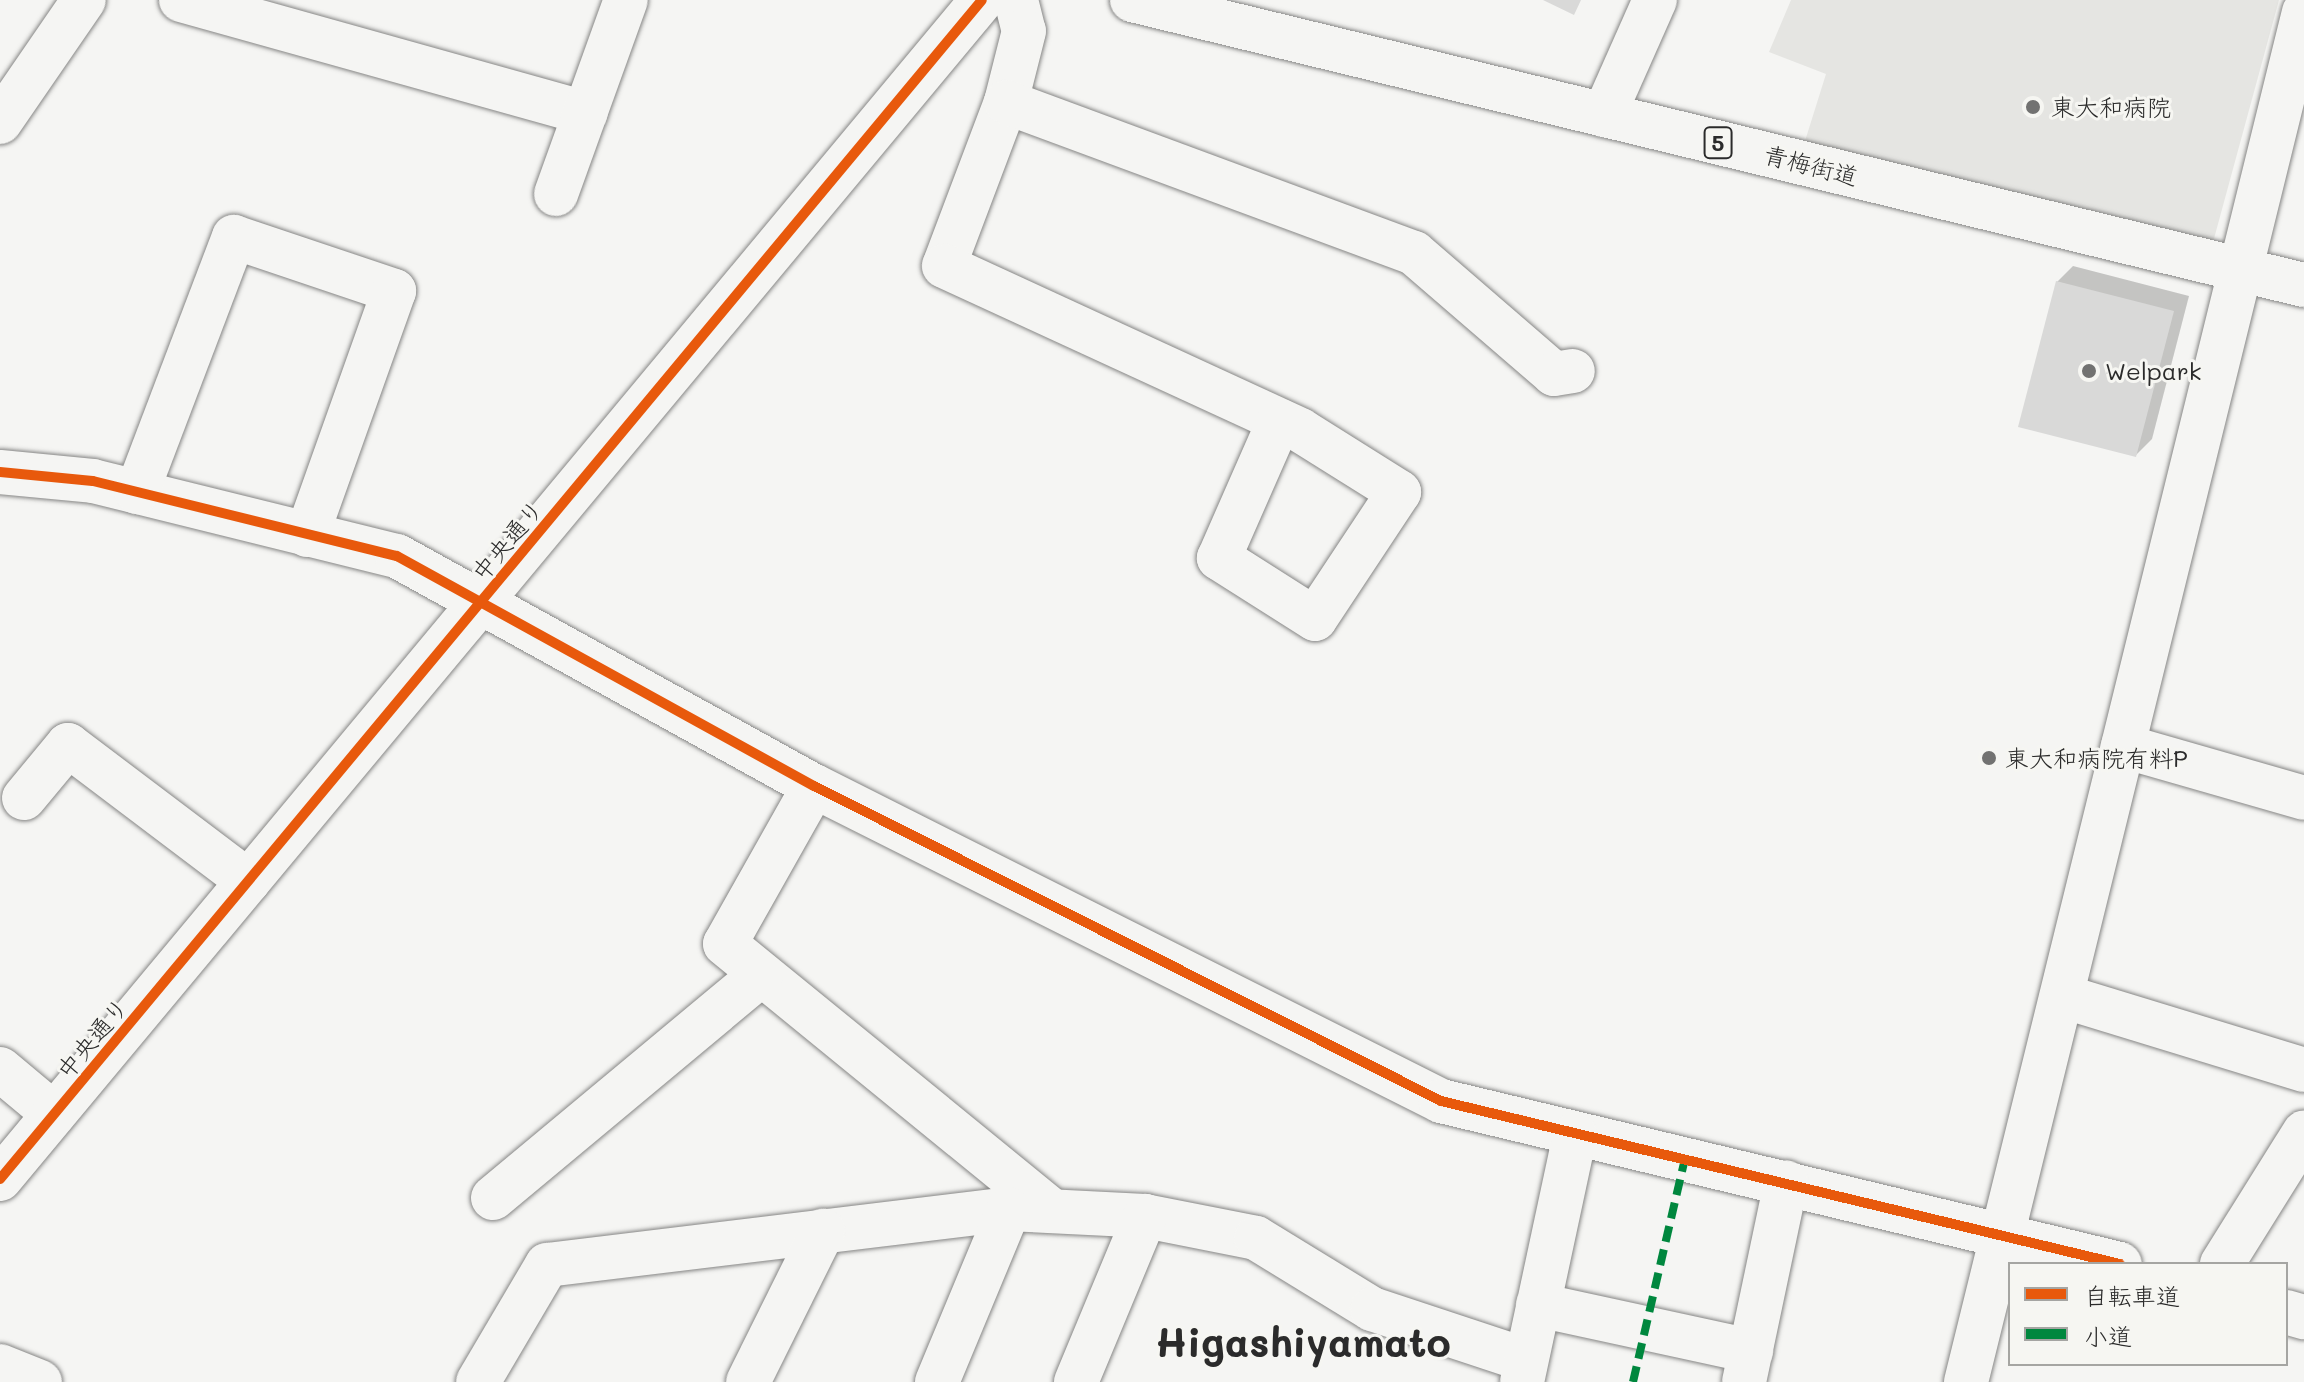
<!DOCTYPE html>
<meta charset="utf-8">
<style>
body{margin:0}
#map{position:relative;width:2304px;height:1382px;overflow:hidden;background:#f5f5f3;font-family:Mali,"Klee One",sans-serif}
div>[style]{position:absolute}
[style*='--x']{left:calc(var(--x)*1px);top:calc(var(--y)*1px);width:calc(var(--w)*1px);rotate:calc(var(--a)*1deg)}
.built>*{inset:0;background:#e5e5e2}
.shadow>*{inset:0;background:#0003}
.building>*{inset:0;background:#d9d9d8}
.roads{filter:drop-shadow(0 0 2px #868685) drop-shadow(0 0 2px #868685)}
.minor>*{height:44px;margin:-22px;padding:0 22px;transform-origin:22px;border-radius:22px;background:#f5f5f3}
.major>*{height:44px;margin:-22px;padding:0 22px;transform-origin:22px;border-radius:22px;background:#f5f5f3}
.quiet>*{height:8px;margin-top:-4px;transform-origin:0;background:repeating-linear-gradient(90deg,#00873e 0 16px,transparent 0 24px)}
.cycleway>*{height:10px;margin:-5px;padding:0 5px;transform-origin:5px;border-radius:5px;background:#e8590c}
.dots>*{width:22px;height:22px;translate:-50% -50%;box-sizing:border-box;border:4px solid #f6f6f2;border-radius:50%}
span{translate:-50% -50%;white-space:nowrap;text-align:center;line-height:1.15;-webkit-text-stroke:6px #f6f6f2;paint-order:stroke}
.shield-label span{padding:2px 6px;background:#f6f6f2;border:2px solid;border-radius:6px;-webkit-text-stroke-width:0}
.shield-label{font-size:22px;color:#2b2b2b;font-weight:700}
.poi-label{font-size:24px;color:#2b2b2b}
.left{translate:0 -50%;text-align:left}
.street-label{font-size:24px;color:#2b2b2b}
.town-label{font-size:40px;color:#2b2b2b;font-weight:700}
.legend{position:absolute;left:2008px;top:1262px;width:280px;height:104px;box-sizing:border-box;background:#f6f6f2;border:2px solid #a5a5a2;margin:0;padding:10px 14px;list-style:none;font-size:24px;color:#2b2b2b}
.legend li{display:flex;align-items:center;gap:16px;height:40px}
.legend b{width:40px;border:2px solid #a5a5a2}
</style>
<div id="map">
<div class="built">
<div style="clip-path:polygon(1791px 0,2279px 0,2212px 246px,1805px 141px,1826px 74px,1769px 52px)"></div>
</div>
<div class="shadow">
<div style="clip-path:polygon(2073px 266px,2189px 296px,2152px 439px,2136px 455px,2057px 282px)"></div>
</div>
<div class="building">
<div style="clip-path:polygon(1543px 0,1581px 0,1574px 15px)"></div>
<div style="clip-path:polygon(2056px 281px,2174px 311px,2136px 457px,2018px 427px)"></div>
</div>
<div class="roads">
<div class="minor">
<div style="--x:181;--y:0;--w:420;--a:15.6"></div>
<div style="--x:1016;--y:0;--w:32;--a:76"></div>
<div style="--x:1024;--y:31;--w:73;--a:104.2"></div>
<div style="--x:1006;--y:102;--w:175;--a:110.7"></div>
<div style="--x:944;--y:266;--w:392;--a:24.7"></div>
<div style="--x:1300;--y:430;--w:117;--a:32.1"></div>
<div style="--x:1399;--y:492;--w:152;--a:123.5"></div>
<div style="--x:1315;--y:619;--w:114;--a:-147.6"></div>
<div style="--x:1219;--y:558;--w:150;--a:-66.3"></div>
<div style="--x:1006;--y:102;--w:435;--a:20.3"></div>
<div style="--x:1414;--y:253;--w:185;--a:40.8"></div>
<div style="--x:1554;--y:374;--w:19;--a:-9"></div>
<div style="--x:1604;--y:115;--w:126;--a:-66.1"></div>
<div style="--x:0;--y:122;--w:148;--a:-55.5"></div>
<div style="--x:556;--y:194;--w:206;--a:-70.2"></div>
<div style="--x:0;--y:472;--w:93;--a:5.5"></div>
<div style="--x:93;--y:481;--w:313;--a:13.9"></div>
<div style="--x:397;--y:556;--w:476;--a:28.9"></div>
<div style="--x:814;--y:786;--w:702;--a:26.67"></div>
<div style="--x:1441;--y:1101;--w:698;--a:13.5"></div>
<div style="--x:137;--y:492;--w:273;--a:-69.2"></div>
<div style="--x:234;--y:237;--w:169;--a:18.6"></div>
<div style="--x:394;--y:291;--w:259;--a:109.6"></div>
<div style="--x:2123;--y:746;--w:188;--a:16"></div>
<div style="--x:814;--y:786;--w:181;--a:119.4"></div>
<div style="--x:725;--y:944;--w:422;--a:39.2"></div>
<div style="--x:24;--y:798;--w:69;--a:-50.3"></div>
<div style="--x:68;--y:745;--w:226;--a:37.1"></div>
<div style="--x:2062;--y:996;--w:253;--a:17"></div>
<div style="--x:0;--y:1069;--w:70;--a:39.8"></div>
<div style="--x:0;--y:1179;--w:1534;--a:-50.21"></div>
<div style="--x:493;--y:1198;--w:349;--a:-39.8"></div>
<div style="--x:2222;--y:1264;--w:155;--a:-58"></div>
<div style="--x:1538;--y:1305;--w:218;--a:12.2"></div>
<div style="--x:2286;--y:1312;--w:19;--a:16"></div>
<div style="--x:0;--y:1366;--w:43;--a:21.8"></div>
<div style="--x:478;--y:1382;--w:136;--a:-59.5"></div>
<div style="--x:547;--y:1265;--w:465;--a:-6.9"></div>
<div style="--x:1009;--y:1209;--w:136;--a:2.9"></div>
<div style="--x:1145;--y:1216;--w:113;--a:11.2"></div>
<div style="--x:1256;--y:1238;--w:136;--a:31.5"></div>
<div style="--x:1372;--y:1309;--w:162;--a:18.3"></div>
<div style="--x:748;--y:1382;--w:169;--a:-63.6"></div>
<div style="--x:937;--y:1382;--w:187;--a:-67.4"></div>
<div style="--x:1076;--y:1382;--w:180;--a:-67.4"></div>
<div style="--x:1522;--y:1382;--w:253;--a:-77.9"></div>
<div style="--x:1744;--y:1382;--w:204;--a:-78.1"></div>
<div style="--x:1966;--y:1382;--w:1411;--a:-76.14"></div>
</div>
<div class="major">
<div style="--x:1132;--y:0;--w:1206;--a:13.67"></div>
</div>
</div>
<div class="quiet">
<div style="--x:1633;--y:1382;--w:229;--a:-76.9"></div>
</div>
<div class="cycleway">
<div style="--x:0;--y:472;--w:93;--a:5.5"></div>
<div style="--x:93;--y:481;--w:313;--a:13.9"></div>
<div style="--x:397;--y:556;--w:476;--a:28.9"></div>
<div style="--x:814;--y:786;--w:702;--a:26.67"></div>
<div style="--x:1441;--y:1101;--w:698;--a:13.5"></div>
<div style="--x:0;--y:1179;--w:1534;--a:-50.21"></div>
</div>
<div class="dots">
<div style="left:2033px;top:107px;background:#727271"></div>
<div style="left:2089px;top:371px;background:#727271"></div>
<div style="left:1989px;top:758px;background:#727271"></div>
</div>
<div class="shield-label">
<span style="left:1718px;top:143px">5</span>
</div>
<div class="poi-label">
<span class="left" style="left:2051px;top:107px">東大和病院</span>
<span class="left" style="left:2105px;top:371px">Welpark</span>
<span class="left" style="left:2005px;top:758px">東大和病院有料P</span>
</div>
<div class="street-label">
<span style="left:1811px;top:165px;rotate:14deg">青梅街道</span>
<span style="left:507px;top:540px;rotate:-50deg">中央通り</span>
<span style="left:92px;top:1038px;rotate:-50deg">中央通り</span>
</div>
<div class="town-label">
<span style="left:1303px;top:1341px">Higashiyamato</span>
</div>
<ul class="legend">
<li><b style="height:10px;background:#e8590c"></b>自転車道</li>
<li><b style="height:10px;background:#00873e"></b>小道</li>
</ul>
</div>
